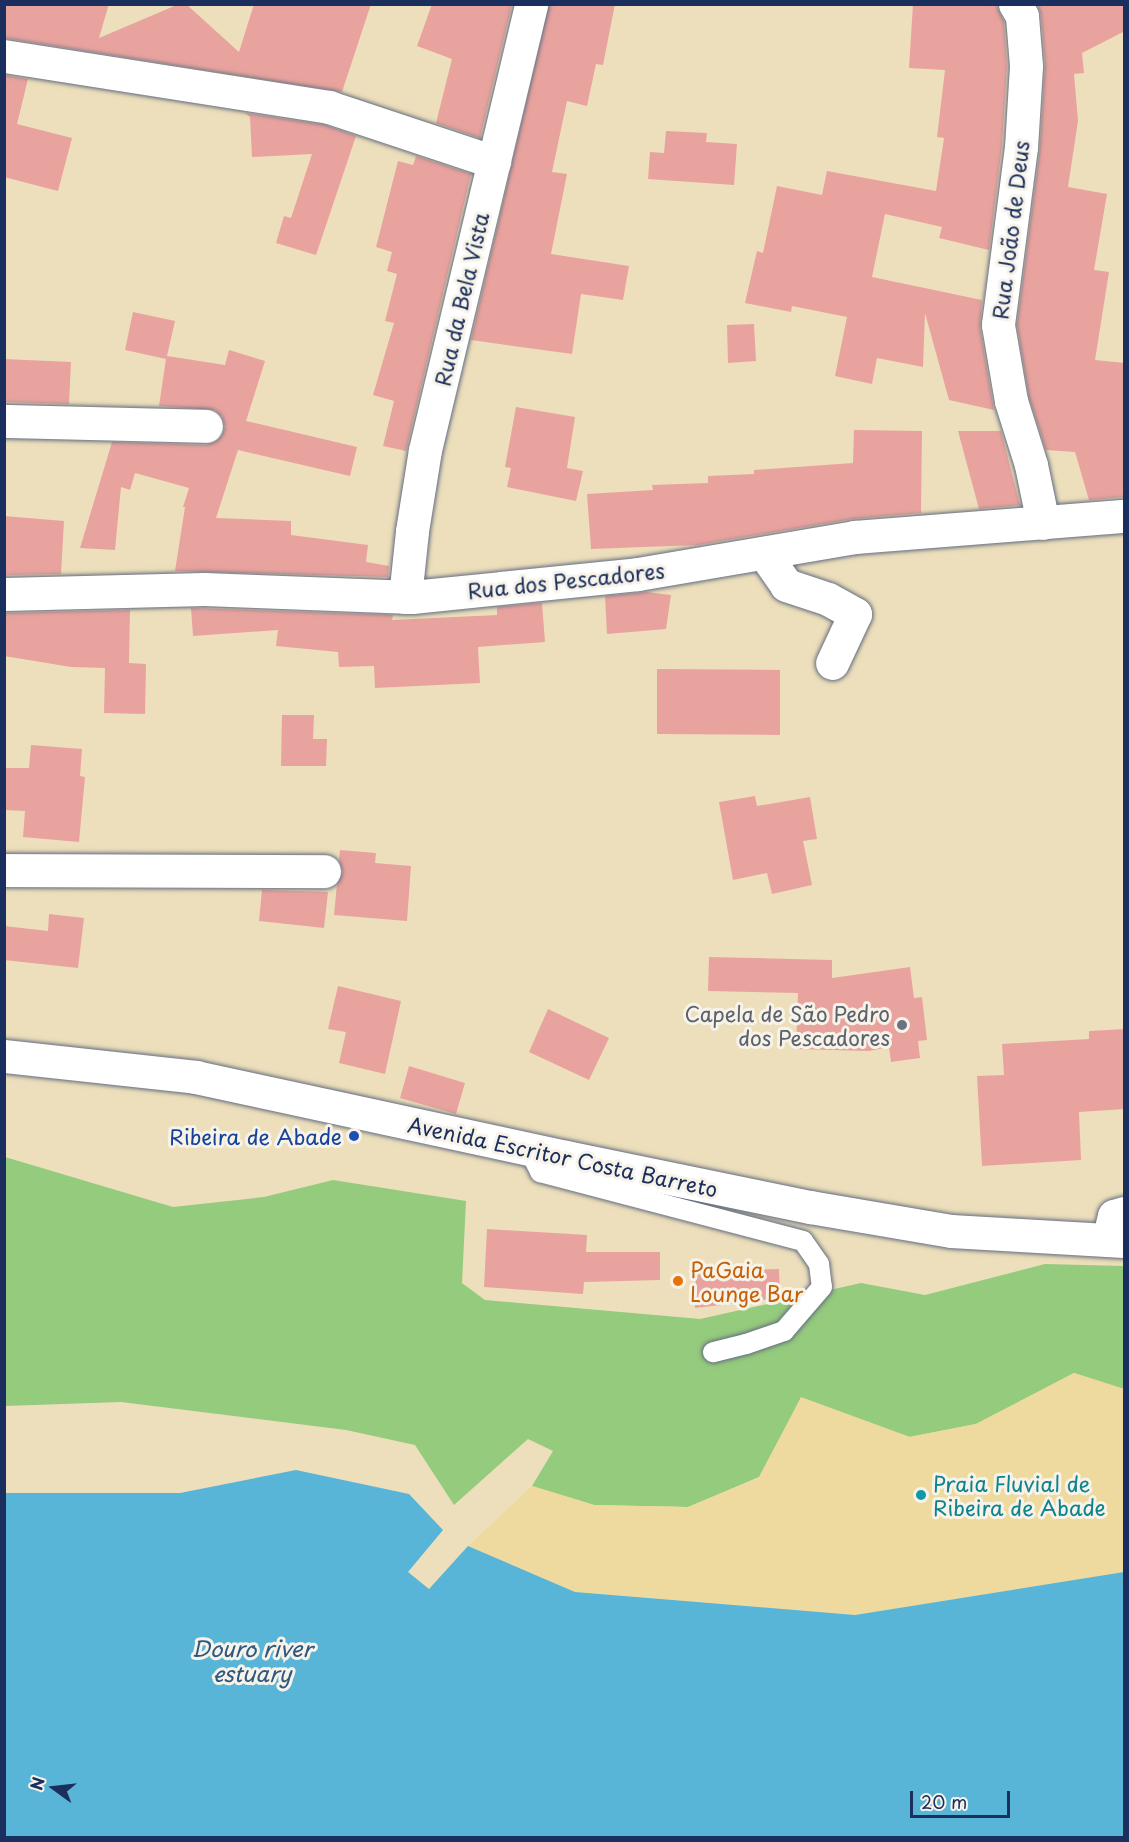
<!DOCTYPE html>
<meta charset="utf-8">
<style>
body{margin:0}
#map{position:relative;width:1129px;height:1842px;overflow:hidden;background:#eddfbc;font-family:"Playpen Sans",sans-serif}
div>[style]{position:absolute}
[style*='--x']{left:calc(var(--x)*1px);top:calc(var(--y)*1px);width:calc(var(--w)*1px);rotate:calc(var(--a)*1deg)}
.green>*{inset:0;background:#95cb7d}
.sand>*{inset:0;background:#eeda9e}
.water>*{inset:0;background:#59b5d7}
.building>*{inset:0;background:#e9a39f}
.roads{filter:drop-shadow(0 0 2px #646d7f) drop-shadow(0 0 2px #646d7f)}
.lane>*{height:20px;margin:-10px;padding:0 10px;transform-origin:10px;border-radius:10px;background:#fff}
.street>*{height:33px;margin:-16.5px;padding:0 16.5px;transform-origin:16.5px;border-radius:16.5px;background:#fff}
.primary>*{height:33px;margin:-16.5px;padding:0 16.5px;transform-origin:16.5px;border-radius:16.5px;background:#fff}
.dots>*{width:16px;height:16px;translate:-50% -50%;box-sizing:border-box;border:3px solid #f7f3e8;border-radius:50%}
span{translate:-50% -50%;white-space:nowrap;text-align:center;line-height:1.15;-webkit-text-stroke:6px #f7f3e8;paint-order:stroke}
.street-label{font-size:21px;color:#1b2f5e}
.worship-label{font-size:21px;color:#5b616d}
.right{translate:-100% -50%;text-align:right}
.transit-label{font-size:21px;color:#164399}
.food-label{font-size:21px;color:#c56008}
.left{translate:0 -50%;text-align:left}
.culture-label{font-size:21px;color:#0d838f}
.water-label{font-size:22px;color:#2e5782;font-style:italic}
.frame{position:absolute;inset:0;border:6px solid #1b2f5e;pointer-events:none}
.north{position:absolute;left:24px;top:1758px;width:60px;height:60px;-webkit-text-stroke:4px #f7f3e8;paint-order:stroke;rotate:285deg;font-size:16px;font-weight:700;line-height:24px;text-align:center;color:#1b2f5e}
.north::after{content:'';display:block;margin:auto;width:21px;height:27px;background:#1b2f5e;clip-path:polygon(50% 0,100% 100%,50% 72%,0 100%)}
.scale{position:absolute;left:910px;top:1791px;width:100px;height:27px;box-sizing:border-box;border:3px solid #1b2f5e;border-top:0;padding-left:8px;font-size:18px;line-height:21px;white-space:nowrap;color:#1b2f5e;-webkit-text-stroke:4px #f7f3e8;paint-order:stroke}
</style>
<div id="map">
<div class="green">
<div style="clip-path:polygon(5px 1157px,173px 1207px,264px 1197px,333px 1180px,466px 1201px,462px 1283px,485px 1300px,700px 1319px,861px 1283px,925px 1295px,1045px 1264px,1124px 1266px,1124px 1389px,1074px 1373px,976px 1424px,909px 1437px,801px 1398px,759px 1477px,688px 1507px,594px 1505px,532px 1486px,553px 1451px,528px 1439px,454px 1505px,415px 1445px,346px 1430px,121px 1402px,5px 1406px)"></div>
</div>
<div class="sand">
<div style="clip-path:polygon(1074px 1373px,1124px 1389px,1124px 1572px,855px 1615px,575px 1592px,468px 1546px,532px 1486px,594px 1505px,688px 1507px,759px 1478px,801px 1397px,910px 1437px,976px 1424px)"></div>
</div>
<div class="water">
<div style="clip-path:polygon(296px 1470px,409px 1494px,443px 1530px,408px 1572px,429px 1589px,468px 1546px,575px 1592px,855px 1615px,1124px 1572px,1124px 1837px,5px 1837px,5px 1493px,180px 1493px)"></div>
</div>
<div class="building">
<div style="clip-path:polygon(4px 4px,109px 4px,99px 38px,179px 4px,186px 4px,239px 52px,254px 4px,371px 4px,342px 92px,4px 38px)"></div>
<div style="clip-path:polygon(432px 4px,512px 4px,480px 138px,436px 123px,452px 59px,417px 46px)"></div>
<div style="clip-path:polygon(549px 4px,615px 4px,603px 65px,596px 64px,587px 106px,567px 101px,552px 172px,567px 174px,551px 254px,629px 266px,623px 300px,581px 294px,572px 354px,471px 340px)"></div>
<div style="clip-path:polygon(913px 4px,996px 4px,1004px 22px,1007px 66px,1002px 145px,989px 250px,939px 238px,942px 227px,885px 214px,872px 277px,982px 300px,980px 328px,994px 410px,949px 400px,925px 313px,923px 367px,877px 358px,872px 384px,835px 376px,847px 317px,792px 306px,791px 312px,745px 303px,757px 251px,763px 253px,777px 186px,822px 195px,827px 171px,936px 191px,944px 138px,937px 137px,945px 70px,909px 68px)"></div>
<div style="clip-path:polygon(1037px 4px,1125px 4px,1125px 31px,1082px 53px,1084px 73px,1074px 74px,1078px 121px,1068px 187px,1107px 194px,1094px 270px,1109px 272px,1095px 360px,1125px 363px,1123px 497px,1089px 500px,1075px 452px,1046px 450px,1029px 397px,1017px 325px,1040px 148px,1045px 64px,1041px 15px)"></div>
<div style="clip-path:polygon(4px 75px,28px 79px,17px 124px,72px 138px,58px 191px,4px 177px)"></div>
<div style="clip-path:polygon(245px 113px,325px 125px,356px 136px,316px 255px,276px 243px,284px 216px,291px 218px,312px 154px,252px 157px,250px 117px)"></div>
<div style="clip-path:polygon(666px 131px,707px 133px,706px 142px,737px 144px,734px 185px,648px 179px,650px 152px,664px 153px)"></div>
<div style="clip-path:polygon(416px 156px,471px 174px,406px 451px,383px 446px,394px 401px,373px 395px,394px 323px,385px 321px,397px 274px,387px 271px,392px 252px,376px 247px,398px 161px,413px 165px)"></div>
<div style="clip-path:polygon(133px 312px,175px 321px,167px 356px,225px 365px,229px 350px,265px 361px,246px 421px,357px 447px,350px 476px,238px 450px,216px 518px,291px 521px,291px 535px,368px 545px,366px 562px,389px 566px,388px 577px,175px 571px,185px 507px,183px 507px,189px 488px,135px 473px,130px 490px,121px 487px,115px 550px,80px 548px,112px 442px,206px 445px,215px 442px,222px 435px,225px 427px,222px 417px,215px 410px,159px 406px,166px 359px,125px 350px)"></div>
<div style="clip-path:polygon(754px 324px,756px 361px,728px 363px,727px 325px)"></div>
<div style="clip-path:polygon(4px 359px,71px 362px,69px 404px,4px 402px)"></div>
<div style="clip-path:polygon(516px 407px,575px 417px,567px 468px,583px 471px,576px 501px,507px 487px,511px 468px,505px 467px)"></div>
<div style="clip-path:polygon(854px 430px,922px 431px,921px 513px,852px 519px,698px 545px,591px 549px,587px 494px,653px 490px,652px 485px,708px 483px,708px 476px,754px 474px,754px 470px,853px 463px)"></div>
<div style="clip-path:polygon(958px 431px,1001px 431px,1020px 505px,979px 509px)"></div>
<div style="clip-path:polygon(4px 516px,64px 521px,61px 574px,4px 575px)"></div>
<div style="clip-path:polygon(647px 592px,671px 595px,666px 629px,607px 634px,605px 596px)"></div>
<div style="clip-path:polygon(542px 603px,545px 642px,478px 647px,480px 683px,375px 688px,374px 666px,339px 667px,338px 652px,276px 646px,278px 630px,193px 636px,191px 608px,393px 615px,392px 620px,497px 615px,497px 607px)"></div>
<div style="clip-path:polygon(130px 610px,129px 663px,146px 664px,145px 714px,104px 713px,105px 668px,71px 667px,4px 656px,4px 613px)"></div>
<div style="clip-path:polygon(657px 669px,780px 670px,780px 735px,657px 734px)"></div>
<div style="clip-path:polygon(282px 715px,314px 715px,313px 739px,327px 739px,326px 766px,281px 766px)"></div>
<div style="clip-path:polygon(31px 745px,82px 749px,80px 776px,85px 777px,79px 842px,23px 837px,25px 811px,4px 810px,4px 768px,29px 768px)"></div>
<div style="clip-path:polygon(755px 796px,757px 806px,810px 797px,817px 839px,803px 841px,812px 885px,772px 894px,767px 873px,733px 880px,719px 802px)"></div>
<div style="clip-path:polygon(340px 850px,376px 853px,375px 863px,411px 866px,407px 921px,334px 915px,337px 884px,343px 872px,339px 860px)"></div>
<div style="clip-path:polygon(262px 890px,328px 892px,324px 928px,259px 921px)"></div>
<div style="clip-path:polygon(49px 914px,84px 918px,78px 968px,4px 960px,4px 926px,48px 931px)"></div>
<div style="clip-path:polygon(709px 957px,832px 960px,832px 978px,910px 967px,914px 998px,922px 997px,927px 1040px,918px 1041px,920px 1058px,891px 1062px,889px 1047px,869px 1051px,796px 1049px,798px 993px,708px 991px)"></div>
<div style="clip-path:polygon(338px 986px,401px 1001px,385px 1074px,339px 1063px,346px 1032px,328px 1029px)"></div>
<div style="clip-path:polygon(548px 1009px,609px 1038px,589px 1080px,529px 1052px)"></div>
<div style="clip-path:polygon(1125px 1029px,1125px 1109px,1079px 1112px,1081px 1160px,982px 1166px,977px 1076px,1004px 1075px,1002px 1044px,1089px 1039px,1089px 1031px)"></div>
<div style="clip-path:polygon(409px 1066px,465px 1083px,456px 1114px,400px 1098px)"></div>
<div style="clip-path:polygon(487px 1229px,587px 1235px,586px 1252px,660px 1252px,660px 1280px,584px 1282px,583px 1294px,484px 1287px)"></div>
<div style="clip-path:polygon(779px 1269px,780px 1298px,695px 1308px,696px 1271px)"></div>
</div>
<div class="roads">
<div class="lane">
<div style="--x:529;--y:1150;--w:25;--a:63"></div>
<div style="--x:540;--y:1172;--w:272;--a:14.7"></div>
<div style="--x:803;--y:1241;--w:28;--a:55"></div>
<div style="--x:819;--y:1264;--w:23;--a:83"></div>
<div style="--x:822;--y:1287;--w:58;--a:130.8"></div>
<div style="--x:784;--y:1331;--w:40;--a:161.1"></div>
<div style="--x:746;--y:1344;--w:34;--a:166"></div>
</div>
<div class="street">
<div style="--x:1015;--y:4;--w:14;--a:60"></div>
<div style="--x:1022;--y:16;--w:50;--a:85.4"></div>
<div style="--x:1026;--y:66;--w:81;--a:93.5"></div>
<div style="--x:1021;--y:147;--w:179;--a:97.4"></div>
<div style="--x:998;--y:325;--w:77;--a:80.3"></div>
<div style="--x:1011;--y:401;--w:67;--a:72.6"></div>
<div style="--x:1031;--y:465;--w:59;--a:78.3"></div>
<div style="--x:4;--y:56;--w:329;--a:8.9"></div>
<div style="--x:329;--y:107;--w:174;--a:18.4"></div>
<div style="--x:4;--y:421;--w:202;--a:1.4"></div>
<div style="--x:764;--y:553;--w:39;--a:55"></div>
<div style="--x:786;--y:585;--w:44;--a:18.4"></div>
<div style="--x:828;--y:599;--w:31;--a:29"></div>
<div style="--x:855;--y:614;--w:54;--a:115.1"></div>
<div style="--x:4;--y:594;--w:200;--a:-1.4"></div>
<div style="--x:204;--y:589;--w:208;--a:2.2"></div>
<div style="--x:412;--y:597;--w:227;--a:-5.8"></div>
<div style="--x:638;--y:574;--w:220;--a:-9.7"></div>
<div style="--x:855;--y:537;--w:270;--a:-4.5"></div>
<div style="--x:405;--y:597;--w:66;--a:-83.9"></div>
<div style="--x:412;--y:531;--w:82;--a:-80.9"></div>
<div style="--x:425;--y:450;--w:458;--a:-76.6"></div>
<div style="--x:4;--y:870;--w:320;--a:0.2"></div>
<div style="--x:1108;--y:1240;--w:25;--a:-76"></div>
<div style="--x:1114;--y:1216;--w:10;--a:-17"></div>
</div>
<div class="primary">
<div style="--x:4;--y:1056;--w:193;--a:6.2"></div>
<div style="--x:196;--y:1077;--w:379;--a:12.2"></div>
<div style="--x:566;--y:1157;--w:249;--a:11.6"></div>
<div style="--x:810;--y:1207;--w:143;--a:9.7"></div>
<div style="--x:951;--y:1231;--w:173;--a:3.3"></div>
</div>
</div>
<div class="dots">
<div style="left:902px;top:1025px;background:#6b7280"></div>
<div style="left:354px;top:1136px;background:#1a4fb4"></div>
<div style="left:678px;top:1281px;background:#e8710a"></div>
<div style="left:921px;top:1495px;background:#0f9aa8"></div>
</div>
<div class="street-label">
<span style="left:1010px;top:230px;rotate:-83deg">Rua João de Deus</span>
<span style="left:461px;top:299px;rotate:-77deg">Rua da Bela Vista</span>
<span style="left:566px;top:580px;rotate:-6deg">Rua dos Pescadores</span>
<span style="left:563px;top:1156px;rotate:12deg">Avenida Escritor Costa Barreto</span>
</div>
<div class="worship-label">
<span class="right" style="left:890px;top:1025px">Capela de São Pedro<br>dos Pescadores</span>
</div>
<div class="transit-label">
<span class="right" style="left:342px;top:1136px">Ribeira de Abade</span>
</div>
<div class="food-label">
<span class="left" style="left:690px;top:1281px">PaGaia<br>Lounge Bar</span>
</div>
<div class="culture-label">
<span class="left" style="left:933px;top:1495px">Praia Fluvial de<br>Ribeira de Abade</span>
</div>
<div class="water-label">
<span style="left:252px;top:1660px">Douro river<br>estuary</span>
</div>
<div class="frame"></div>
<div class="north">N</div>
<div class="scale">20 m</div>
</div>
